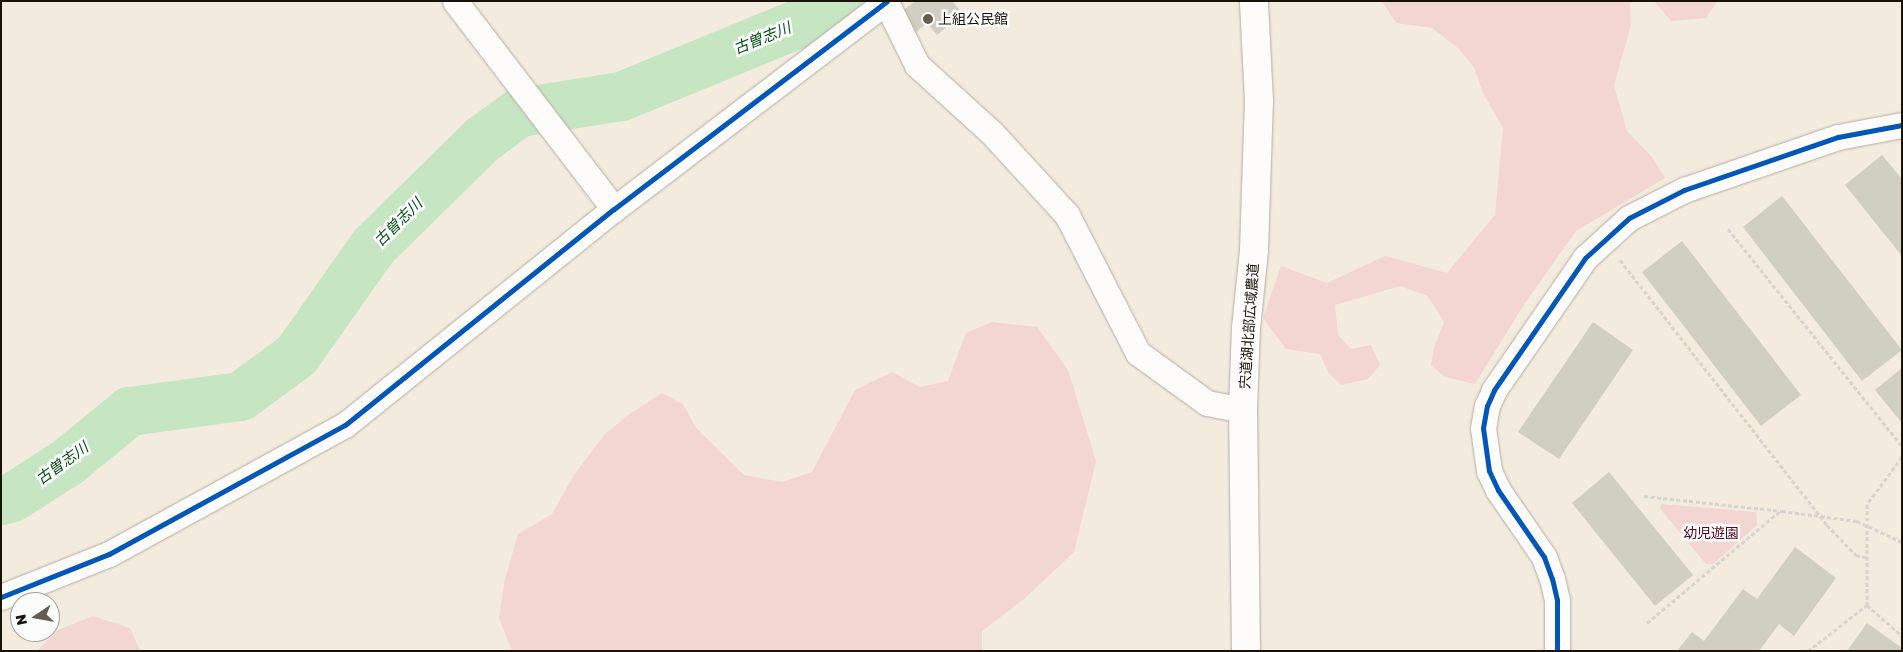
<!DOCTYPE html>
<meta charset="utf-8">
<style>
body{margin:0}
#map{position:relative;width:1903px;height:652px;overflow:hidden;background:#f3ebde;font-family:"Golos Text","Noto Sans JP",sans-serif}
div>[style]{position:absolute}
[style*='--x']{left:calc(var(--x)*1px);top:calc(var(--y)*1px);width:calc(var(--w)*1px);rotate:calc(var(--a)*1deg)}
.green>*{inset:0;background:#f3d5d2}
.river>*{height:49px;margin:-24.5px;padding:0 24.5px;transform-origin:24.5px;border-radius:24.5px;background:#c6e5c2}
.building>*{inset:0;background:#d1cec2}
.path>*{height:3px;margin-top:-1.5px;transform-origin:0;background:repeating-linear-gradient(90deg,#d7d4d0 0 4px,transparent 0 6.5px)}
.roads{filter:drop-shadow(0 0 1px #b3aca1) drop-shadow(0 0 1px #b3aca1)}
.minor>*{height:25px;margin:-12.5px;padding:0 12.5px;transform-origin:12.5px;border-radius:12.5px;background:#fdfcfa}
.tertiary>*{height:28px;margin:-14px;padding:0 14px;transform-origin:14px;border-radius:14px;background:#fdfcfa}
.path-bridge>*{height:3px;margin-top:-1.5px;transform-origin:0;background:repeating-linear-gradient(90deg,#d7d4d0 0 4px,transparent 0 6.5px)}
.cycleway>*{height:5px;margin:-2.5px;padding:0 2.5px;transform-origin:2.5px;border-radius:2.5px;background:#0057b8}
.dots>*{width:14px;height:14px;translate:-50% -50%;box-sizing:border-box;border:2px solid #fcfcfc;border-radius:50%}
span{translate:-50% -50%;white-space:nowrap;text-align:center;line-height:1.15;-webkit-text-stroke:5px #fcfcfc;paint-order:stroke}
.poi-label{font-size:14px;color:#181207}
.left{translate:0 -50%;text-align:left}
.street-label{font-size:14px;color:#181207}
.park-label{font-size:14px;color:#54061d}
.water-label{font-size:15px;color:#07501a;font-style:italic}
.frame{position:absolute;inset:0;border:2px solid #181207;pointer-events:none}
.north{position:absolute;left:10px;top:592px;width:50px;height:50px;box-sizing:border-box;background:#fcfcfc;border:1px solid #a19e9a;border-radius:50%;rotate:258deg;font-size:14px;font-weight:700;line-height:20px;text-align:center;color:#181207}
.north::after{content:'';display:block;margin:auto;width:18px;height:22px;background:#655e52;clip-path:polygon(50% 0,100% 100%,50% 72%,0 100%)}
</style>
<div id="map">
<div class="green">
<div style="clip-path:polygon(1382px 1px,1633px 1px,1630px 4px,1631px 25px,1614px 85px,1627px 131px,1652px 157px,1665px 178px,1576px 231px,1523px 306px,1475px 384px,1445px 377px,1431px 365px,1434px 348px,1444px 322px,1428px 296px,1400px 286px,1335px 305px,1338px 335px,1351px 349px,1371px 345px,1380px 365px,1368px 379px,1341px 385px,1328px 372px,1320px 354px,1286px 349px,1263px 318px,1281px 266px,1327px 283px,1385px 256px,1447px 273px,1495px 215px,1503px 128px,1483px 93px,1474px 67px,1459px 49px,1432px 28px,1396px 23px)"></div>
<div style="clip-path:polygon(1654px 1px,1717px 1px,1706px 18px,1671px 21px)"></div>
<div style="clip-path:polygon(992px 322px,1037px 327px,1068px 370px,1096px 461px,1074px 552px,1024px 599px,982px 631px,982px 651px,512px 651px,499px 618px,505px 579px,518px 534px,552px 514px,574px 475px,605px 434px,631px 413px,662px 393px,683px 404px,696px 428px,744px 475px,782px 482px,812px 472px,855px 390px,892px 372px,920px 387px,948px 381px,966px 333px)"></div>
<div style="clip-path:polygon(1662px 504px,1756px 512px,1757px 525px,1713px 564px,1706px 564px,1662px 511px,1660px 507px)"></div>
<div style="clip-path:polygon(93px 616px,130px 628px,140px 651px,37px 651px,58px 630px)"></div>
</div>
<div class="river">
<div style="--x:1;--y:500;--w:11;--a:-15"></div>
<div style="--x:12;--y:497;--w:67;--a:-32.7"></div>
<div style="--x:68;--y:461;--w:79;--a:-39.3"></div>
<div style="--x:129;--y:411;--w:112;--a:-7.7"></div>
<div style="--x:240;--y:396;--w:69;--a:-36.2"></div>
<div style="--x:296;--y:355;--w:133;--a:-54.8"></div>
<div style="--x:373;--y:246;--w:153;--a:-44.5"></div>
<div style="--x:482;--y:139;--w:46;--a:-36.1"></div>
<div style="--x:519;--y:112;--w:103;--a:-8.9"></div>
<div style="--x:621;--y:96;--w:211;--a:-22.3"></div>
<div style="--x:816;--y:16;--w:29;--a:-31"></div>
</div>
<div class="building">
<div style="clip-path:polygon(915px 1px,952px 1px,963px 14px,937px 35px,927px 23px,912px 35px,897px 15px)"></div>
<div style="clip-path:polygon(1882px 155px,1902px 179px,1902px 256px,1845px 185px)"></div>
<div style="clip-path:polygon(1782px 196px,1902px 350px,1862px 381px,1743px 227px)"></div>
<div style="clip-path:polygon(1682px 241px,1801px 395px,1761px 426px,1642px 272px)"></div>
<div style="clip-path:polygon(1593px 322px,1633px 350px,1559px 459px,1518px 432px)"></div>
<div style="clip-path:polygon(1902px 368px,1902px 423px,1875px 390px)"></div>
<div style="clip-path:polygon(1609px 472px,1693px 575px,1655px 606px,1572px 503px)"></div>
<div style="clip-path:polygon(1795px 547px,1836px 578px,1794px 636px,1779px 624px,1759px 651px,1677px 651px,1692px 632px,1704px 641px,1743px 589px,1757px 599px)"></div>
<div style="clip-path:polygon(1867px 623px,1902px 648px,1902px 651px,1847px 651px)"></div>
</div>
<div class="path">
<div style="--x:1728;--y:229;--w:278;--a:51.3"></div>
<div style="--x:1620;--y:260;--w:336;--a:52"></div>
<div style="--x:1827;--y:525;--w:42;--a:46"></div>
<div style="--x:1856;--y:555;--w:11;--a:10"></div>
<div style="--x:1902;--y:457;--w:59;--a:126.7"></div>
<div style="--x:1867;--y:504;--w:101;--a:90"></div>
<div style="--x:1867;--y:605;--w:47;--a:41.5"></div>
<div style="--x:1644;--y:496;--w:139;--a:6.2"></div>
<div style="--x:1647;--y:623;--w:174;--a:-40.1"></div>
<div style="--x:1808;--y:651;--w:75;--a:-37.9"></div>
</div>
<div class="roads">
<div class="minor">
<div style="--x:455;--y:1;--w:262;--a:52.6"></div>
<div style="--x:886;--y:2;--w:70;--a:63.8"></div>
<div style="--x:917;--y:65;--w:100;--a:42.2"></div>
<div style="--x:991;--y:132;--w:113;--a:47.5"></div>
<div style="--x:1067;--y:215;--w:155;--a:62.8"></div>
<div style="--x:1138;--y:353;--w:85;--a:35.9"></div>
<div style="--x:1207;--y:403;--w:37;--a:11"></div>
<div style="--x:1;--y:597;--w:116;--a:-21.7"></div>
<div style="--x:109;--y:554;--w:269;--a:-28.7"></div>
<div style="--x:345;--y:425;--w:345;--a:-38.8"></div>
<div style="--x:614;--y:209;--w:343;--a:-37.3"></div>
<div style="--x:1557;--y:651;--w:51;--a:-90"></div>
<div style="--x:1557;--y:600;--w:22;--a:-103"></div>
<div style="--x:1552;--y:579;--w:23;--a:-110"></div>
<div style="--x:1544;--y:557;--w:81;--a:-124.5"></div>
<div style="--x:1498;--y:490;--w:21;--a:-115"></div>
<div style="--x:1489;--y:471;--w:43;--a:-97.9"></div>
<div style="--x:1483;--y:428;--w:22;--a:-80"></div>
<div style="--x:1487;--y:406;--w:17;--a:-66"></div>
<div style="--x:1494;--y:390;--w:160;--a:-55.4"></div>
<div style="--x:1585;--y:258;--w:59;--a:-42.3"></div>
<div style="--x:1629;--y:218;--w:62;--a:-27"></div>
<div style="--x:1684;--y:190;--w:163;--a:-19"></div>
<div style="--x:1838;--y:137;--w:65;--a:-10.6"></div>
</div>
<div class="tertiary">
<div style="--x:1246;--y:651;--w:241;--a:-90.7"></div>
<div style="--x:1243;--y:410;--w:82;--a:-87.9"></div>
<div style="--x:1246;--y:328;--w:78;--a:-84.1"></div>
<div style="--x:1254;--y:250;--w:149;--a:-88.1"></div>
<div style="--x:1259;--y:101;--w:100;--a:-92.9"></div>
</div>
</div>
<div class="path-bridge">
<div style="--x:1782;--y:511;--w:76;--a:7.6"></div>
<div style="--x:1857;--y:521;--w:50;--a:25"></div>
</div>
<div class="cycleway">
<div style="--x:1;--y:597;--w:116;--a:-21.7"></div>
<div style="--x:109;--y:554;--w:269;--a:-28.7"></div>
<div style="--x:345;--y:425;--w:345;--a:-38.8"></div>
<div style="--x:614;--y:209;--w:343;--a:-37.3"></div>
<div style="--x:1557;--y:651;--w:51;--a:-90"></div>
<div style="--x:1557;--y:600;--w:22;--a:-103"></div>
<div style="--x:1552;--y:579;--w:23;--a:-110"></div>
<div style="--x:1544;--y:557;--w:81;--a:-124.5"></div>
<div style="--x:1498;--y:490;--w:21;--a:-115"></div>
<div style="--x:1489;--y:471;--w:43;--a:-97.9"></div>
<div style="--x:1483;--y:428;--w:22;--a:-80"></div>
<div style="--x:1487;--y:406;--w:17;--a:-66"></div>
<div style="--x:1494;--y:390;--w:160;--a:-55.4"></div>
<div style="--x:1585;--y:258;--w:59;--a:-42.3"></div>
<div style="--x:1629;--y:218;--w:62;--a:-27"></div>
<div style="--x:1684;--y:190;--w:163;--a:-19"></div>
<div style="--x:1838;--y:137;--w:65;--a:-10.6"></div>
</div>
<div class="dots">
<div style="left:928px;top:19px;background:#655e52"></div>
</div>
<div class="poi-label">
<span class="left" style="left:938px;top:19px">上組公民館</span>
</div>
<div class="street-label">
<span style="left:1249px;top:326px;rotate:-86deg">宍道湖北部広域農道</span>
</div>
<div class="park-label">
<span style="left:1711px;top:533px">幼児遊園</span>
</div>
<div class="water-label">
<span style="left:762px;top:38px;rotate:-22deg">古曽志川</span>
<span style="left:398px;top:222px;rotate:-45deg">古曽志川</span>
<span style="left:62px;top:463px;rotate:-36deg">古曽志川</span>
</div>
<div class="frame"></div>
<div class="north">N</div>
</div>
